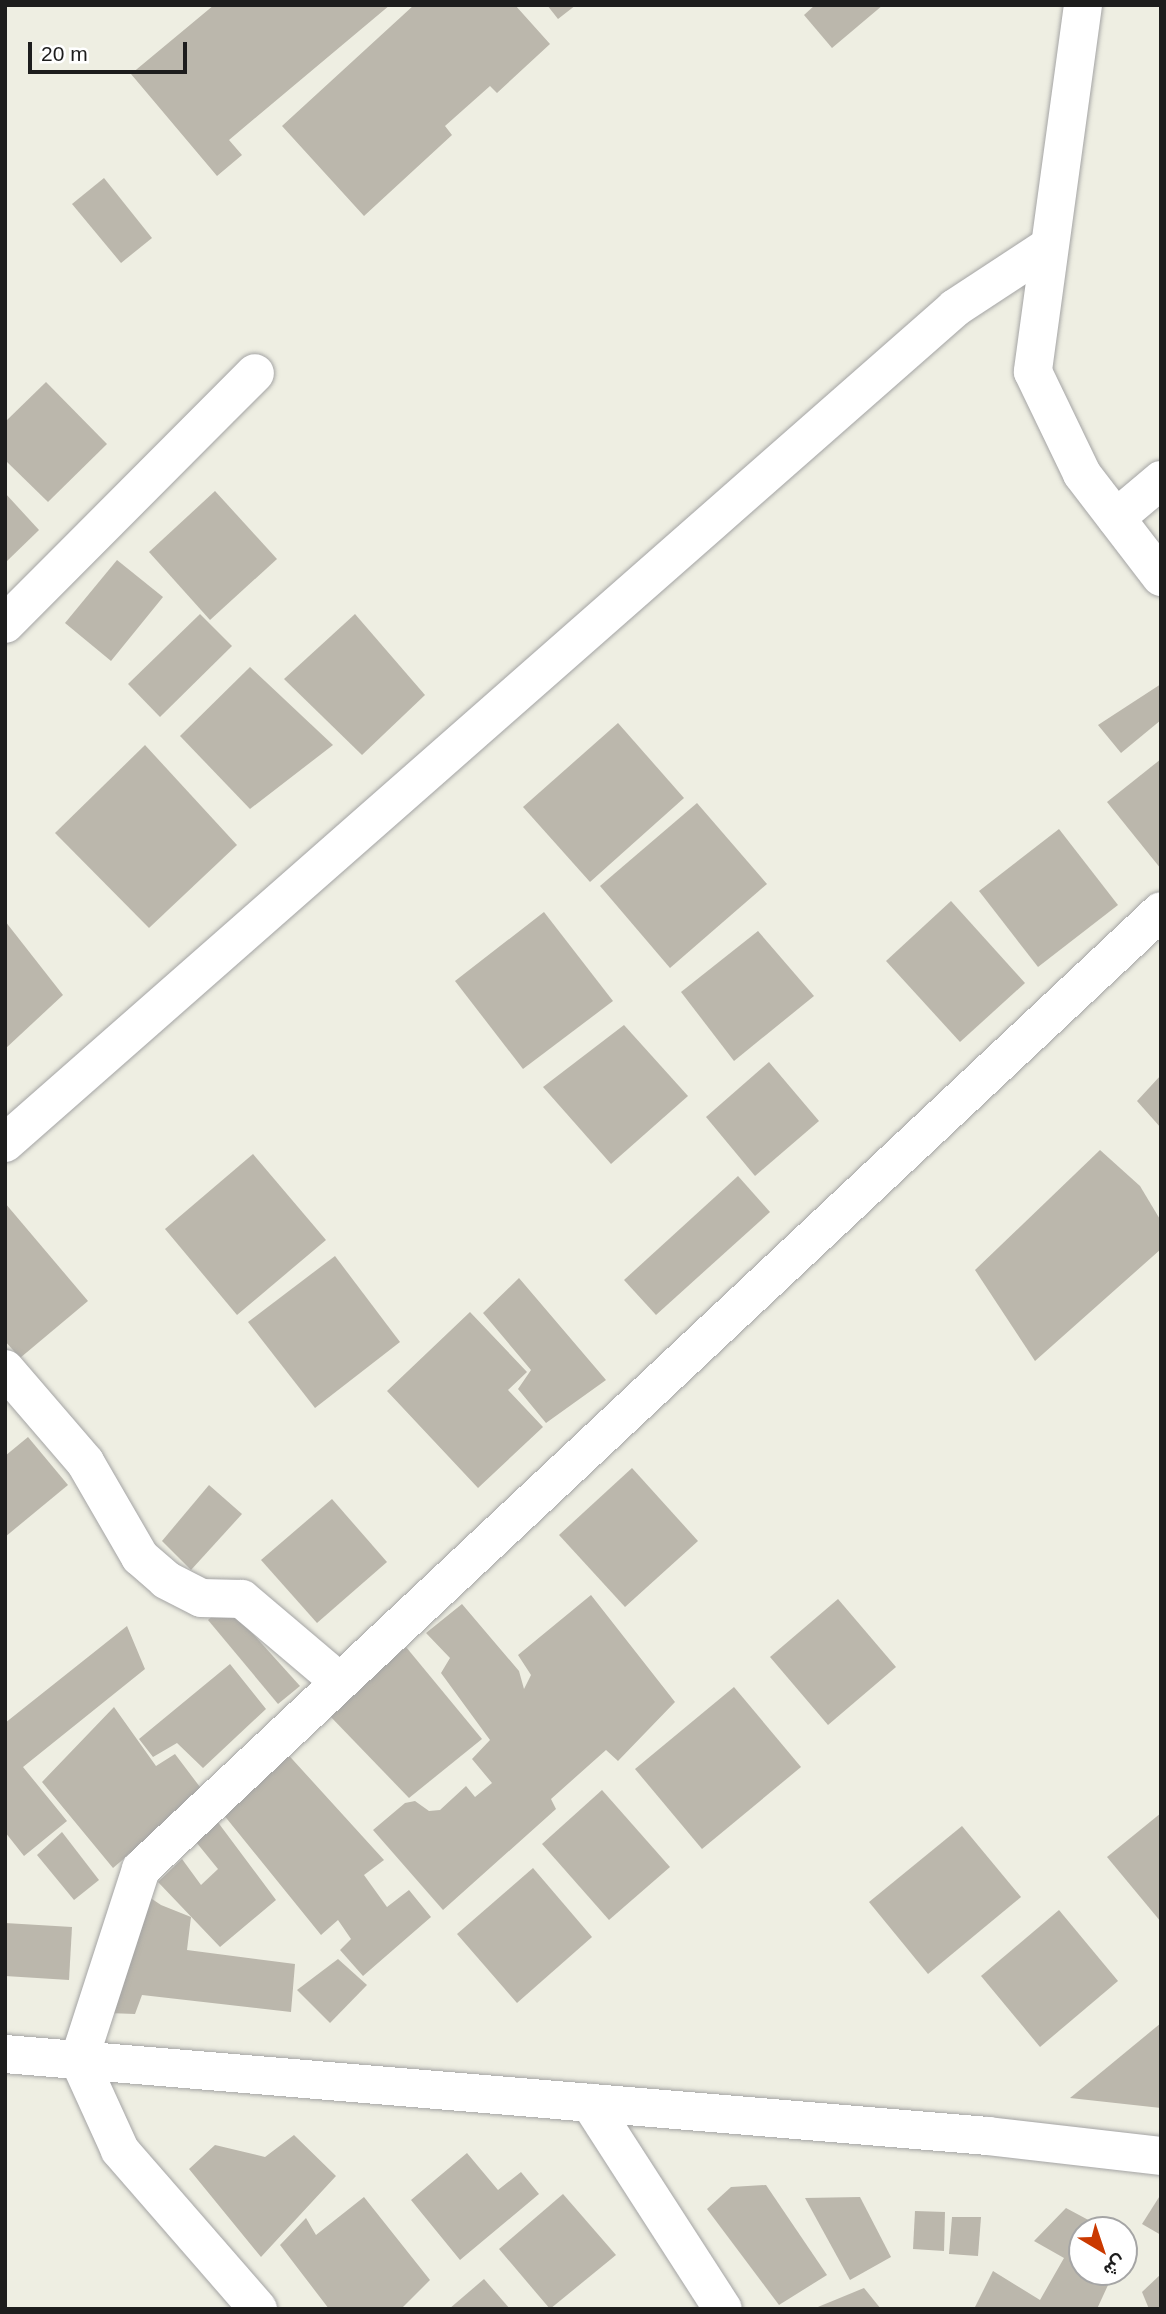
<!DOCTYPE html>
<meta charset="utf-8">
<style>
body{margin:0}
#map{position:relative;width:1166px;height:2314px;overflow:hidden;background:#eeeee2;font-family:Arial,Vazirmatn,sans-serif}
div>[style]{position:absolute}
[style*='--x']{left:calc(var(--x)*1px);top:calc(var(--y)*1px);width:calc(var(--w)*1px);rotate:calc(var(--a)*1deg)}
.building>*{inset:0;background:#bbb7ac}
.roads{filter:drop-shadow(0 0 2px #a4a4a4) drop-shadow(0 0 2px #a4a4a4)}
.street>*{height:38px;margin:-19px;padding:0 19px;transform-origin:19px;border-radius:19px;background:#fff}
span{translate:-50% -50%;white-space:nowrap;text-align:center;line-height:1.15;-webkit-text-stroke:7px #fff;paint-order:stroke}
.frame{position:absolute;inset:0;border:7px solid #1d1d1d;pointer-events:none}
.north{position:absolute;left:1068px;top:2216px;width:70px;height:70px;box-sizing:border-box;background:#fff;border:2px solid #a5a5a5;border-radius:50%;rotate:141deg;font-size:19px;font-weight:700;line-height:28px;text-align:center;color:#1d1d1d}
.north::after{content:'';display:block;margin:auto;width:24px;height:32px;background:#ca3900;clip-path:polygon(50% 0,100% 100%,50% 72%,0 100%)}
.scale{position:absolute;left:28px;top:42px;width:159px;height:32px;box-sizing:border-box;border:4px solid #1d1d1d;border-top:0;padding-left:9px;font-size:21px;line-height:24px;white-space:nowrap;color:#1d1d1d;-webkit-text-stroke:5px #fff;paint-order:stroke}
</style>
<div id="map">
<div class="building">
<div style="clip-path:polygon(214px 5px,390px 5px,229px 140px,242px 155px,217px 176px,131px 74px)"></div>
<div style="clip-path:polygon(414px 5px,515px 5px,550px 44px,497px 93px,490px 86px,445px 126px,452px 135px,364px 216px,282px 126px)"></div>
<div style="clip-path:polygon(547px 5px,576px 5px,558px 19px)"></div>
<div style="clip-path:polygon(815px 5px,883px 5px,832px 48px,804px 15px)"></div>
<div style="clip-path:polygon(104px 178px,152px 238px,121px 263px,72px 204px)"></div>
<div style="clip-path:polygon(46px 382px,107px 444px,48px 502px,5px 460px,5px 422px)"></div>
<div style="clip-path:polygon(215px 491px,277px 559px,210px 620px,149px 552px)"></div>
<div style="clip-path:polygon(5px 493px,39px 530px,5px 563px)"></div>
<div style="clip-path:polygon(117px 560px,163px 597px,111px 661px,65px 623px)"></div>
<div style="clip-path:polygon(200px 614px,232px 646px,160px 717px,128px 684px)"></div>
<div style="clip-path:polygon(355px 614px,425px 695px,362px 755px,284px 679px)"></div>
<div style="clip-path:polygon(250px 667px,333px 745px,250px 809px,180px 736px)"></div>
<div style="clip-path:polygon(1161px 684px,1161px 720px,1121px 753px,1098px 725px)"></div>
<div style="clip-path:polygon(618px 723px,684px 798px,590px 882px,523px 807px)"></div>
<div style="clip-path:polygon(145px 745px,237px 845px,149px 928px,55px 833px)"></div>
<div style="clip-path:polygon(1161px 759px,1161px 869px,1107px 802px)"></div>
<div style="clip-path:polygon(697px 803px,767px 884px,670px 968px,600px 886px)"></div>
<div style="clip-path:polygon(1059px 829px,1118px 905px,1038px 967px,979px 891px)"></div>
<div style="clip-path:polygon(951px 901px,1025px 983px,960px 1042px,886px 961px)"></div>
<div style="clip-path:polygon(544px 912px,613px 1001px,523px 1069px,455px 981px)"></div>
<div style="clip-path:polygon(5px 921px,63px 995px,5px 1049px)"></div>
<div style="clip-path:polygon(758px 931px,814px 996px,734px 1061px,681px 992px)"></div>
<div style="clip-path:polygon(624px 1025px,688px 1096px,611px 1164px,543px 1087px)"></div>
<div style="clip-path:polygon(769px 1062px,819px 1121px,755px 1176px,706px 1117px)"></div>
<div style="clip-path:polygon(1161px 1075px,1161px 1128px,1137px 1101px)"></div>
<div style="clip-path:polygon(1100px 1150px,1140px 1186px,1161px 1221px,1161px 1249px,1035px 1361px,975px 1270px)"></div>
<div style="clip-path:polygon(253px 1154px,326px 1240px,237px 1315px,165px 1229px)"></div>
<div style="clip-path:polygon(738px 1176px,770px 1212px,656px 1315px,624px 1280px)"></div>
<div style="clip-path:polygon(5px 1203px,88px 1301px,20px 1358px,5px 1341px)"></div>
<div style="clip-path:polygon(335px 1256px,400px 1342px,315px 1408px,248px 1322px)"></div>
<div style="clip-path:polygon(519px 1278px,606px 1380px,546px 1423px,518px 1389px,531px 1370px,483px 1313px)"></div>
<div style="clip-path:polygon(470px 1312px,527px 1372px,508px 1390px,543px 1427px,478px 1488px,387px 1391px)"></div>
<div style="clip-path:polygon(28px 1437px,68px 1485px,5px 1537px,5px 1456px)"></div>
<div style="clip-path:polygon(632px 1468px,698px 1541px,625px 1607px,559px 1535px)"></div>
<div style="clip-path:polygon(209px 1485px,242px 1514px,191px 1570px,162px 1541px)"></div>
<div style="clip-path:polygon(332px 1499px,387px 1562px,317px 1623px,261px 1560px)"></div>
<div style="clip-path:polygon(591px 1595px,675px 1702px,618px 1761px,606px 1750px,551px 1799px,556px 1809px,443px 1910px,373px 1830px,405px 1803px,415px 1801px,429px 1811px,440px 1810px,466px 1786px,475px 1797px,492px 1783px,472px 1759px,490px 1740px,441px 1673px,450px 1658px,426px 1633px,462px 1604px,519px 1671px,524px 1689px,531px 1675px,518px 1655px)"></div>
<div style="clip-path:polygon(838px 1599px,896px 1667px,828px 1725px,770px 1657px)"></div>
<div style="clip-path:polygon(226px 1604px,300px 1686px,278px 1704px,208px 1620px)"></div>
<div style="clip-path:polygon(127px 1626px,145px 1669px,23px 1767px,67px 1821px,24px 1856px,5px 1832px,5px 1723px)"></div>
<div style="clip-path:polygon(406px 1647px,482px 1739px,409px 1798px,328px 1714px)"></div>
<div style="clip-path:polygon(230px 1664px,266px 1709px,203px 1768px,177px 1743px,153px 1757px,139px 1739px)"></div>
<div style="clip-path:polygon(734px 1687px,801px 1767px,702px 1849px,635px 1769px)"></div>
<div style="clip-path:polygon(114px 1707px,156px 1766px,175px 1754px,203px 1791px,113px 1868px,42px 1782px)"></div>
<div style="clip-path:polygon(283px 1749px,384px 1860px,364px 1875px,387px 1907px,409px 1890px,431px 1917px,363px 1976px,340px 1950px,351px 1939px,338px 1920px,321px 1935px,223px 1814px)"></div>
<div style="clip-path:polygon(602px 1790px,670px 1867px,609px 1920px,542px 1844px)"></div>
<div style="clip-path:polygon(1161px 1813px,1161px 1922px,1107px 1857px)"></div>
<div style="clip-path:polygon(214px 1817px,276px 1900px,220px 1947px,158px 1882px,182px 1859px,201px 1885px,218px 1869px,192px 1837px)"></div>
<div style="clip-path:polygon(962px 1826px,1021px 1897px,928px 1974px,869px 1902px)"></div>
<div style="clip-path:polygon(62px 1832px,99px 1880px,74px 1900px,37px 1855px)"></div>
<div style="clip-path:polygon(533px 1868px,592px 1937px,517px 2003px,457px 1934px)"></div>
<div style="clip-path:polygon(134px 1887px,161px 1905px,191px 1917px,187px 1950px,295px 1964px,291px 2012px,142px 1995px,135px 2014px,108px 2013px)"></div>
<div style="clip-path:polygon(1059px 1910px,1118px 1981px,1040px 2047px,981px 1976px)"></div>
<div style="clip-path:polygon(5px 1923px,72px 1927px,69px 1980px,5px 1976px)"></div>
<div style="clip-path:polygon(338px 1959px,367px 1985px,330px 2023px,297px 1990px)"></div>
<div style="clip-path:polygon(1161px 2023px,1161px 2108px,1070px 2098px)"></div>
<div style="clip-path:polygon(294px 2135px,336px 2176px,261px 2257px,189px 2169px,215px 2145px,265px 2157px)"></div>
<div style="clip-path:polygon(467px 2153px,498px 2190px,521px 2172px,539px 2194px,460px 2260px,411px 2200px)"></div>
<div style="clip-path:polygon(766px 2185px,827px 2275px,779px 2305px,707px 2209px,731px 2187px)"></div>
<div style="clip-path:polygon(563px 2194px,616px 2255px,550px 2309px,499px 2249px)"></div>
<div style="clip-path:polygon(1161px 2194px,1161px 2235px,1142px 2224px)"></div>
<div style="clip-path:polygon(364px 2197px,430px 2280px,401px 2309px,329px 2309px,280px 2245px,306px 2218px,316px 2235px)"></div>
<div style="clip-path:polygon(860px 2197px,891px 2257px,850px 2280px,805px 2198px)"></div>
<div style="clip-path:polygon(1066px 2208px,1107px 2230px,1082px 2230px,1082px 2272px,1114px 2272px,1097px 2309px,974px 2309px,993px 2271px,1040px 2300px,1064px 2258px,1034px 2241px)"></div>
<div style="clip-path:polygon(915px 2211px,945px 2212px,944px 2251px,913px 2249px)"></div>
<div style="clip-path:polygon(952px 2217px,981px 2217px,978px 2256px,949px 2254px)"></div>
<div style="clip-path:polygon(1161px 2274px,1161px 2309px,1149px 2309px,1142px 2292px)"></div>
<div style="clip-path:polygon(484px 2279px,510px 2309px,449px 2309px)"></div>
<div style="clip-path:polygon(864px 2288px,881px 2309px,813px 2309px)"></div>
</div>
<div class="roads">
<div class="street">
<div style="--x:1083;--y:5;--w:370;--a:97.8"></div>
<div style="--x:1033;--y:372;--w:113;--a:64.3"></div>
<div style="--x:1082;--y:474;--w:130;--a:52.5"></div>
<div style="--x:1116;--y:518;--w:59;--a:-40.2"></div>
<div style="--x:5;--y:624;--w:354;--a:-45.1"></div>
<div style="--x:5;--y:1143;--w:1265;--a:-41.31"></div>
<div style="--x:955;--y:308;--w:111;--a:-33.3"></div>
<div style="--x:5;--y:1369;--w:123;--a:49.3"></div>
<div style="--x:85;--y:1462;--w:110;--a:59.9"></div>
<div style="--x:140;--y:1557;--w:35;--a:41"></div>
<div style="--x:166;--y:1580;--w:39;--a:27"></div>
<div style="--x:201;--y:1598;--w:41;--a:1.4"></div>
<div style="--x:242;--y:1599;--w:128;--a:40.3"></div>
<div style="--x:5;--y:2054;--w:986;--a:4.77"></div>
<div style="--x:988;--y:2136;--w:174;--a:6.6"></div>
<div style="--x:590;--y:2103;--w:245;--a:57.2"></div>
<div style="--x:258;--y:2309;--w:211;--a:-131"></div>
<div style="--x:120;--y:2150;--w:99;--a:-114.5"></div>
<div style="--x:79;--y:2060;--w:201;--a:-72"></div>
<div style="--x:141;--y:1869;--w:1399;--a:-43.2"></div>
</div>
</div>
<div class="frame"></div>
<div class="north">ش</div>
<div class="scale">20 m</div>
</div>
